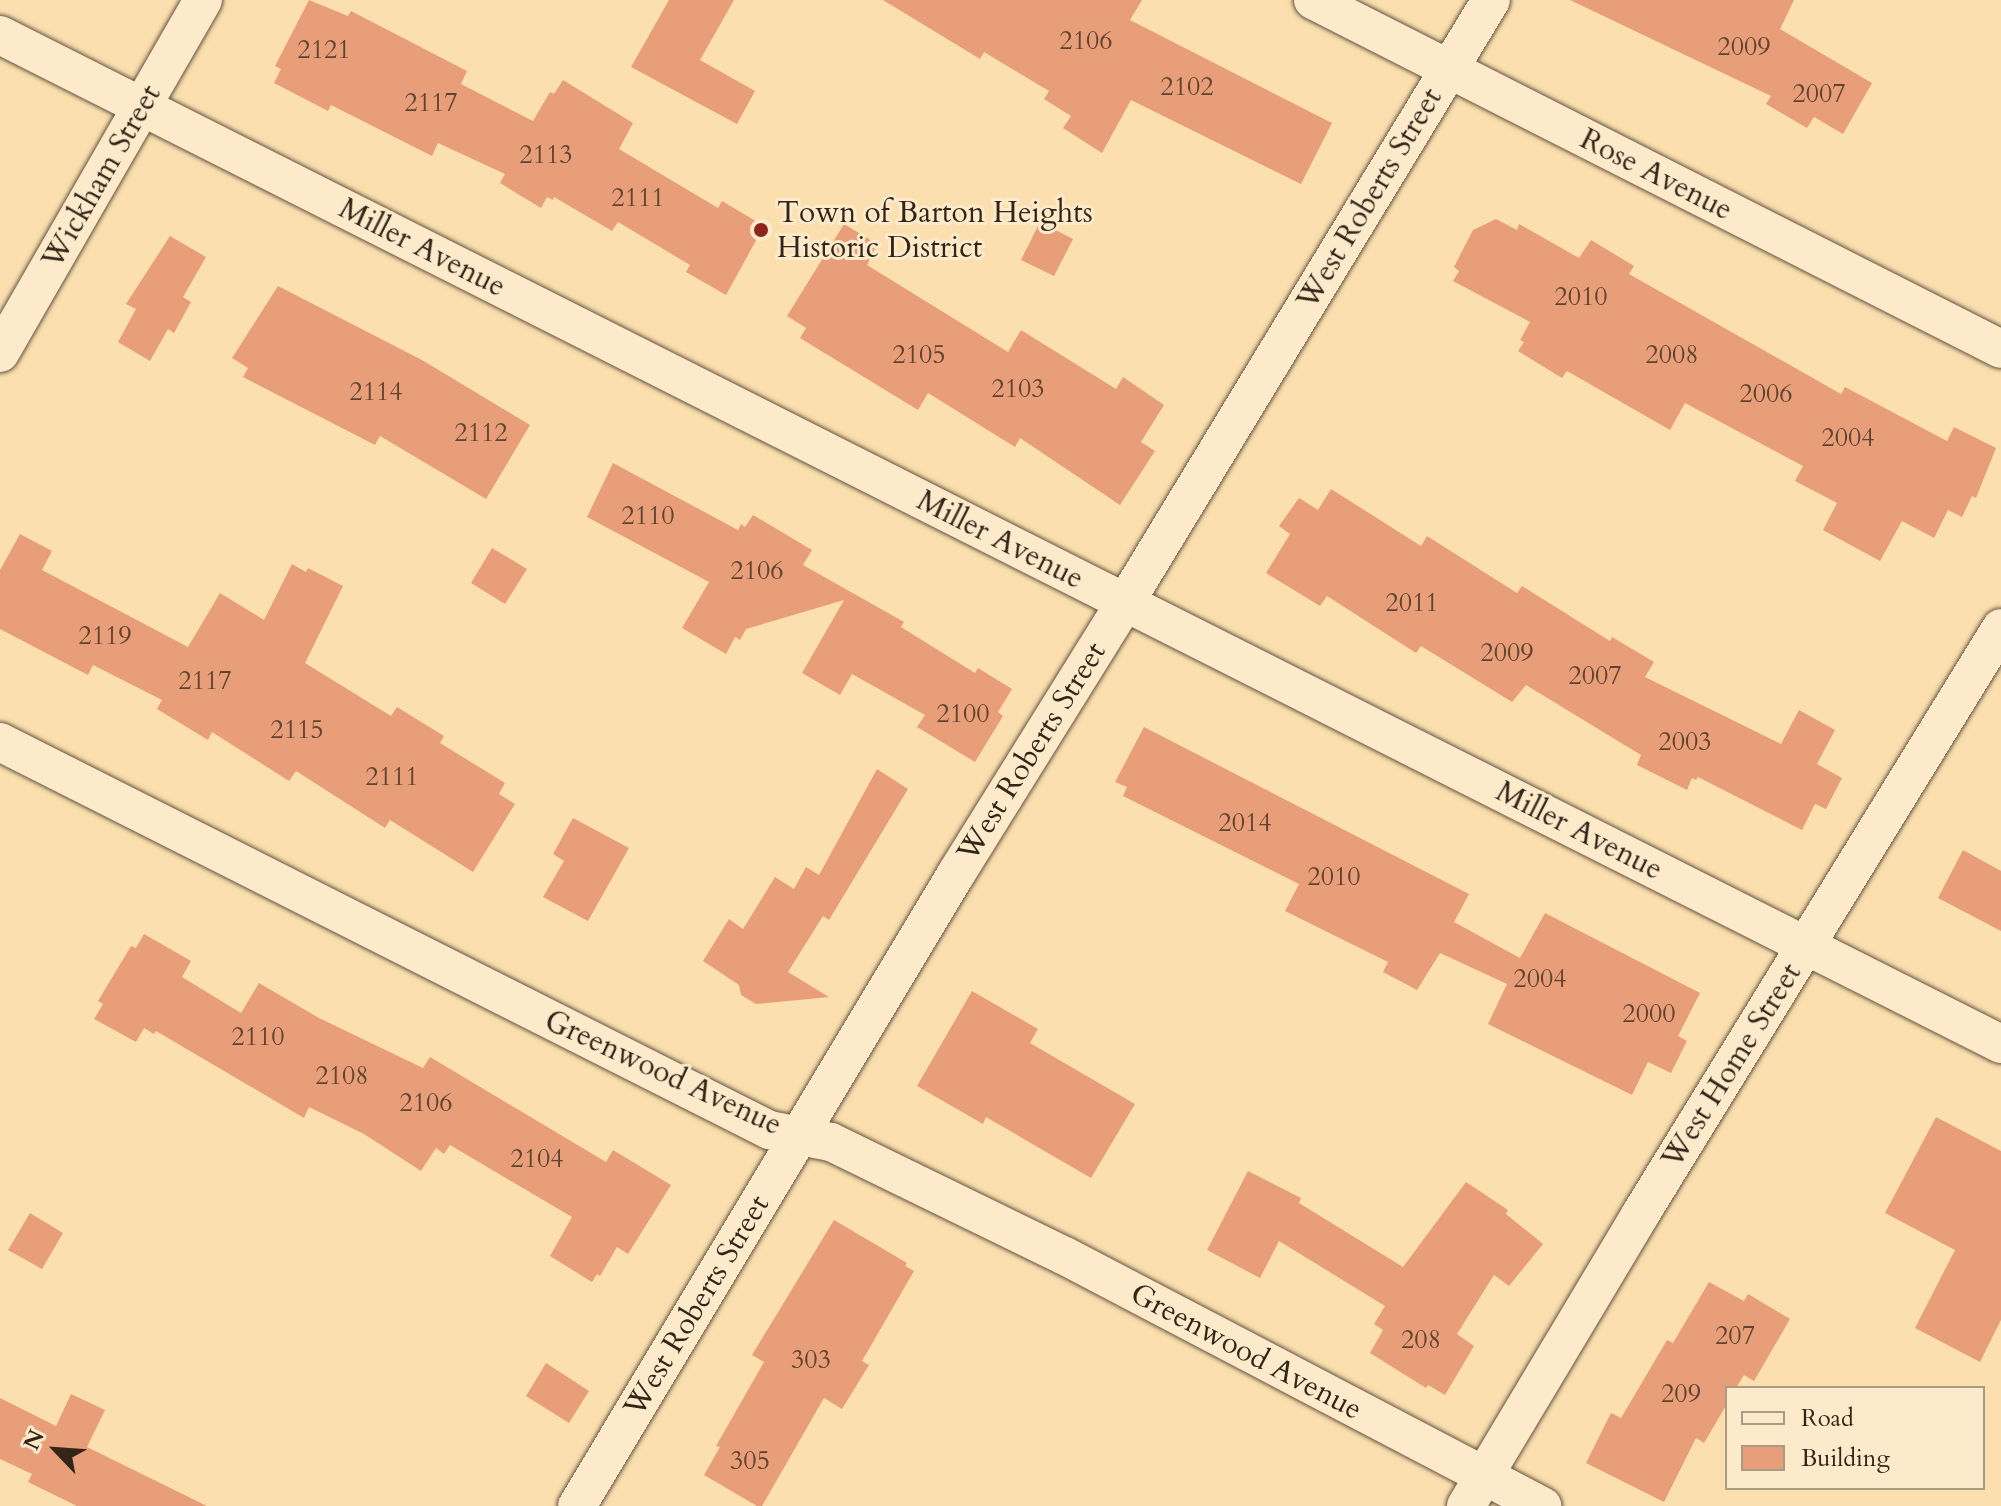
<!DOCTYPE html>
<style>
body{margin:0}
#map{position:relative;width:2001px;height:1506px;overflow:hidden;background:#fbdfaf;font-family:Cardo,serif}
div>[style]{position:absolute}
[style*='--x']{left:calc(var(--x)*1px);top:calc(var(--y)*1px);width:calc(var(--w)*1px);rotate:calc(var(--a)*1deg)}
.building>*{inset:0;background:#e89e79}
.roads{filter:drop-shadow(0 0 2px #65543e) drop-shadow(0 0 2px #65543e)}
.minor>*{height:38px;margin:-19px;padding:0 19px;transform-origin:19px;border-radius:19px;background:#fceacb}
.dots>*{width:22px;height:22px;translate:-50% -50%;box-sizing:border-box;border:4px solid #fceacb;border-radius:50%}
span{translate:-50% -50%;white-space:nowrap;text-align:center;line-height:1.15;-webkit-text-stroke:6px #fceacb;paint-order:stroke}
.number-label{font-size:26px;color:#604330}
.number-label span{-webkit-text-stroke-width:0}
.street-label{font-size:30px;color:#332518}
.poi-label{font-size:30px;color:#332518}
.left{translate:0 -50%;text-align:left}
.legend{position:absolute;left:1725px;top:1386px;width:260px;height:104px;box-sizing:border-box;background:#fceacb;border:2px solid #ac9b83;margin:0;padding:10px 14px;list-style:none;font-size:24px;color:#332518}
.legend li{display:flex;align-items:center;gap:16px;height:40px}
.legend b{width:40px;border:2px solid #ac9b83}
.north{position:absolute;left:16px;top:1410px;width:80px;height:80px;-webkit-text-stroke:6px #fceacb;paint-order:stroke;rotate:295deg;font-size:22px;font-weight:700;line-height:32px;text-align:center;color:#332518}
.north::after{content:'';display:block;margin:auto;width:28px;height:36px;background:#332518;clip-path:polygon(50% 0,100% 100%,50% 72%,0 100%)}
</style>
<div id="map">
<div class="building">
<div style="clip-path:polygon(309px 0,348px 16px,351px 11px,467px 71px,461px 84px,533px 121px,550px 92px,554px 94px,563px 80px,633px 123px,619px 149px,718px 208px,722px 201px,764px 226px,726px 295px,686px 272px,690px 265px,618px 222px,612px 231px,554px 197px,553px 200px,547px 197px,541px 208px,500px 183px,505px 174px,438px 143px,432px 156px,331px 105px,328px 111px,274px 83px,281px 69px,275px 66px)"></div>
<div style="clip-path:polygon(669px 0,734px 0,700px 60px,755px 91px,737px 124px,631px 67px)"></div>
<div style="clip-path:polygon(883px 0,1142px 0,1130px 20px,1332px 123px,1301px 184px,1131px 100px,1102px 153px,1063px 128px,1071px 116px,1044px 99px,1049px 91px,984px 52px,980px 59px)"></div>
<div style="clip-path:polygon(1570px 0,1794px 0,1780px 29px,1872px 83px,1843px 134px,1814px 117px,1807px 128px,1766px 104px,1771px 96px)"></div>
<div style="clip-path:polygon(1496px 219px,1517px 230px,1519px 224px,1579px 258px,1591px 240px,1634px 266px,1629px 274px,1841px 394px,1845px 387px,1947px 441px,1954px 427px,1996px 448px,1976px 498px,1972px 496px,1962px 517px,1948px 510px,1934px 538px,1902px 521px,1880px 561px,1823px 530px,1837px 503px,1795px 481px,1803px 466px,1685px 403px,1670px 430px,1567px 371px,1562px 378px,1518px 351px,1524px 342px,1520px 340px,1530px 322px,1453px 281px,1459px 271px,1454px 267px,1473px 230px)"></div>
<div style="clip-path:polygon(1040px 222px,1073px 239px,1054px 276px,1021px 260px)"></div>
<div style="clip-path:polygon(844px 224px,877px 244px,867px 265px,1008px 352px,1021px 330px,1116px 389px,1123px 377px,1164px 405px,1141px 442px,1155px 451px,1120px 505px,1020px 438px,1015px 447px,928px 393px,918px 410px,800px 338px,806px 328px,787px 316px)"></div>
<div style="clip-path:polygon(170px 236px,206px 257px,183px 297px,191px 302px,174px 333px,168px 329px,150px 361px,118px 342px,136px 309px,126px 304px)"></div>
<div style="clip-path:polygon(278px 286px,422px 360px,530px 425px,486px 499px,380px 436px,375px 445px,243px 377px,248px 368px,232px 358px)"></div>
<div style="clip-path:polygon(613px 463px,738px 530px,741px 524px,745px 527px,753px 515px,812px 550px,803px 565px,904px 622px,901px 627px,975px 673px,978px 668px,1012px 689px,998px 712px,1003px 716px,975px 762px,917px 727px,925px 715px,852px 674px,840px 695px,802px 673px,844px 600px,746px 629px,740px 640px,735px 637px,726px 654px,682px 628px,709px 582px,587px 517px)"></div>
<div style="clip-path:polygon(1331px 489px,1421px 546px,1427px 536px,1517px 593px,1522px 586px,1610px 641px,1612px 637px,1654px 662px,1645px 677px,1781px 744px,1799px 710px,1835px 730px,1817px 764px,1842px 778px,1826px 809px,1815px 804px,1802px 830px,1698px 777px,1696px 780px,1692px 778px,1687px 790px,1637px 765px,1641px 755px,1526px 685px,1512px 702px,1421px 646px,1416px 653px,1327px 596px,1320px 606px,1266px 573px,1290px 534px,1279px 526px,1299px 498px,1318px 510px)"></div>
<div style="clip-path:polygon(20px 534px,52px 551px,42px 570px,188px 647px,220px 593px,264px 620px,292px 564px,306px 572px,308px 568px,343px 586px,305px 663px,391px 716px,397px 707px,444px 736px,440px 743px,505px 783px,499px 794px,515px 804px,473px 872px,390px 820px,385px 828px,296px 771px,289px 781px,212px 732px,208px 740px,157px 709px,162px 700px,93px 665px,88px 675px,0 629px,0 570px)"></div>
<div style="clip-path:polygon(492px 548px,527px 569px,505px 604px,471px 583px)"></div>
<div style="clip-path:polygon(1144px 727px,1469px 894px,1454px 922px,1520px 958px,1545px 913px,1700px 993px,1678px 1036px,1687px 1041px,1671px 1073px,1648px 1062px,1632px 1095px,1488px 1024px,1507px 984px,1440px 953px,1417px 990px,1383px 972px,1388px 962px,1285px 911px,1299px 884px,1123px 796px,1127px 787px,1115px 782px)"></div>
<div style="clip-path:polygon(877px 769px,908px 789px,829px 920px,823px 916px,788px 972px,829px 997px,756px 1004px,741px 995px,739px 985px,703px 961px,729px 919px,743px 929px,775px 877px,794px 889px,806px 867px,819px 875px)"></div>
<div style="clip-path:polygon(573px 818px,629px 848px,588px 921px,543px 897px,564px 861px,553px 854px)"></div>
<div style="clip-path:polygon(1963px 850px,2001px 871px,2001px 931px,1938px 898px)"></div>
<div style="clip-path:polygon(144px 934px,191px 961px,182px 977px,241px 1013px,259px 983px,319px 1018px,423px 1068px,430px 1057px,606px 1162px,613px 1150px,671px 1185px,628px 1254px,617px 1247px,600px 1276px,597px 1274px,592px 1282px,550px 1256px,572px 1217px,450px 1145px,444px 1154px,436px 1148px,421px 1171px,364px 1134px,309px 1107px,304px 1118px,156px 1031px,154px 1034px,144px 1028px,136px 1042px,94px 1019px,103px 1004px,98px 1001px,131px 946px,136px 948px)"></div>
<div style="clip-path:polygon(972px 991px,1038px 1029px,1030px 1043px,1135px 1104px,1091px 1178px,986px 1117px,983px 1124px,917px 1086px)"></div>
<div style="clip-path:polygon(1936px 1117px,2001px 1151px,2001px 1320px,1980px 1362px,1915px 1328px,1955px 1250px,1885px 1213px)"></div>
<div style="clip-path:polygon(1248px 1171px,1301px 1198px,1299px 1203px,1403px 1267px,1466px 1182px,1508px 1210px,1506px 1214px,1543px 1244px,1509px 1286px,1494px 1275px,1457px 1334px,1474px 1346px,1445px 1395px,1428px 1385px,1426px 1388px,1370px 1353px,1383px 1330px,1374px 1324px,1385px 1306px,1279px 1241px,1260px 1278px,1207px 1250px)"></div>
<div style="clip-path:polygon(30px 1213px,63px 1233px,42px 1269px,8px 1250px)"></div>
<div style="clip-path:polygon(834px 1220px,907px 1263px,905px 1266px,914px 1271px,862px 1361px,869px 1365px,842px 1409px,824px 1398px,762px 1506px,757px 1506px,704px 1475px,720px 1447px,716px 1446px,764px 1362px,752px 1355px)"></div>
<div style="clip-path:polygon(1709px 1282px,1744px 1301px,1748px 1294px,1790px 1319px,1754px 1381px,1744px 1375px,1736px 1388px,1727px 1388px,1727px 1404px,1704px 1443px,1696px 1438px,1664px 1502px,1586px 1463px,1611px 1413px,1621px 1418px,1667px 1340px,1673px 1343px)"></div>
<div style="clip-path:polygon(546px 1363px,589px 1391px,569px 1423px,526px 1396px)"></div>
<div style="clip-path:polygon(71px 1394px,105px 1410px,87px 1447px,207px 1506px,77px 1506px,28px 1482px,32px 1474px,0 1459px,0 1398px,56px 1426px)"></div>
</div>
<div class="roads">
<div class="minor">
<div style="--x:1313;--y:0;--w:771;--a:26.9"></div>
<div style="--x:0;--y:35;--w:2241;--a:26.76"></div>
<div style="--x:0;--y:353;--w:407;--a:-60.1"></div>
<div style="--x:0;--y:742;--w:861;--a:26.77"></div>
<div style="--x:769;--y:1130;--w:63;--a:11"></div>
<div style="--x:831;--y:1142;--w:260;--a:26"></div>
<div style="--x:1065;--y:1256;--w:539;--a:27.66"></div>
<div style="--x:577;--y:1506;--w:737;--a:-59.05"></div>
<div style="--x:956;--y:874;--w:319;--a:-58.1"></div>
<div style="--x:1125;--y:603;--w:705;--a:-58.74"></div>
<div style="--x:1466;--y:1506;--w:339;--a:-59.1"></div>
<div style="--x:1640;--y:1215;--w:689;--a:-58.41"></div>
</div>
</div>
<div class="dots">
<div style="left:761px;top:230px;background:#8f2418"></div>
</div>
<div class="number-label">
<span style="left:1086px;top:41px">2106</span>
<span style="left:1744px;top:47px">2009</span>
<span style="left:324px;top:50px">2121</span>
<span style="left:1187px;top:87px">2102</span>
<span style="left:1819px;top:94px">2007</span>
<span style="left:431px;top:103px">2117</span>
<span style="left:546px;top:155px">2113</span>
<span style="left:638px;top:198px">2111</span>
<span style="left:1581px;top:297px">2010</span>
<span style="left:919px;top:355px">2105</span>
<span style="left:1672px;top:355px">2008</span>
<span style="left:1018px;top:389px">2103</span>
<span style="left:376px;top:392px">2114</span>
<span style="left:1766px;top:394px">2006</span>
<span style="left:481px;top:433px">2112</span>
<span style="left:1848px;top:438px">2004</span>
<span style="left:648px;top:516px">2110</span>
<span style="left:757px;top:571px">2106</span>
<span style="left:1412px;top:603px">2011</span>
<span style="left:105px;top:636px">2119</span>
<span style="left:1507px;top:653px">2009</span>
<span style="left:1595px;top:676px">2007</span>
<span style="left:205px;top:681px">2117</span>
<span style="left:963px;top:714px">2100</span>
<span style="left:297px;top:730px">2115</span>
<span style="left:1685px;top:742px">2003</span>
<span style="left:392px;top:777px">2111</span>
<span style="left:1245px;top:823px">2014</span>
<span style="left:1334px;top:877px">2010</span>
<span style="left:1540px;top:979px">2004</span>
<span style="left:1649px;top:1014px">2000</span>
<span style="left:258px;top:1037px">2110</span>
<span style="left:342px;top:1076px">2108</span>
<span style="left:426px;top:1103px">2106</span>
<span style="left:537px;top:1159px">2104</span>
<span style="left:1735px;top:1336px">207</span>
<span style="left:1421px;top:1340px">208</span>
<span style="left:811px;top:1360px">303</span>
<span style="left:1681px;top:1394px">209</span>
<span style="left:750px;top:1461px">305</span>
</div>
<div class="street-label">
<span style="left:1656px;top:175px;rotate:27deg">Rose Avenue</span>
<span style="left:102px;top:177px;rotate:-60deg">Wickham Street</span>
<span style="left:1370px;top:199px;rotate:-59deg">West Roberts Street</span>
<span style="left:422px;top:248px;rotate:27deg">Miller Avenue</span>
<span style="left:1000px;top:540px;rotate:27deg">Miller Avenue</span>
<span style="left:1032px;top:752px;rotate:-58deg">West Roberts Street</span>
<span style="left:1579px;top:831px;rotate:27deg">Miller Avenue</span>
<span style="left:1732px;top:1066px;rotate:-58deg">West Home Street</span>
<span style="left:663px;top:1073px;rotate:25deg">Greenwood Avenue</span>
<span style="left:697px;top:1306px;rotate:-59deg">West Roberts Street</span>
<span style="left:1246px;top:1352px;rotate:28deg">Greenwood Avenue</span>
</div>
<div class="poi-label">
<span class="left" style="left:777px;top:230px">Town of Barton Heights<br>Historic District</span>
</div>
<ul class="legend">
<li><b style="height:10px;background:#fceacb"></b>Road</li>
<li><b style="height:22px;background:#e89e79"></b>Building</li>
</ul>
<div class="north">N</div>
</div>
